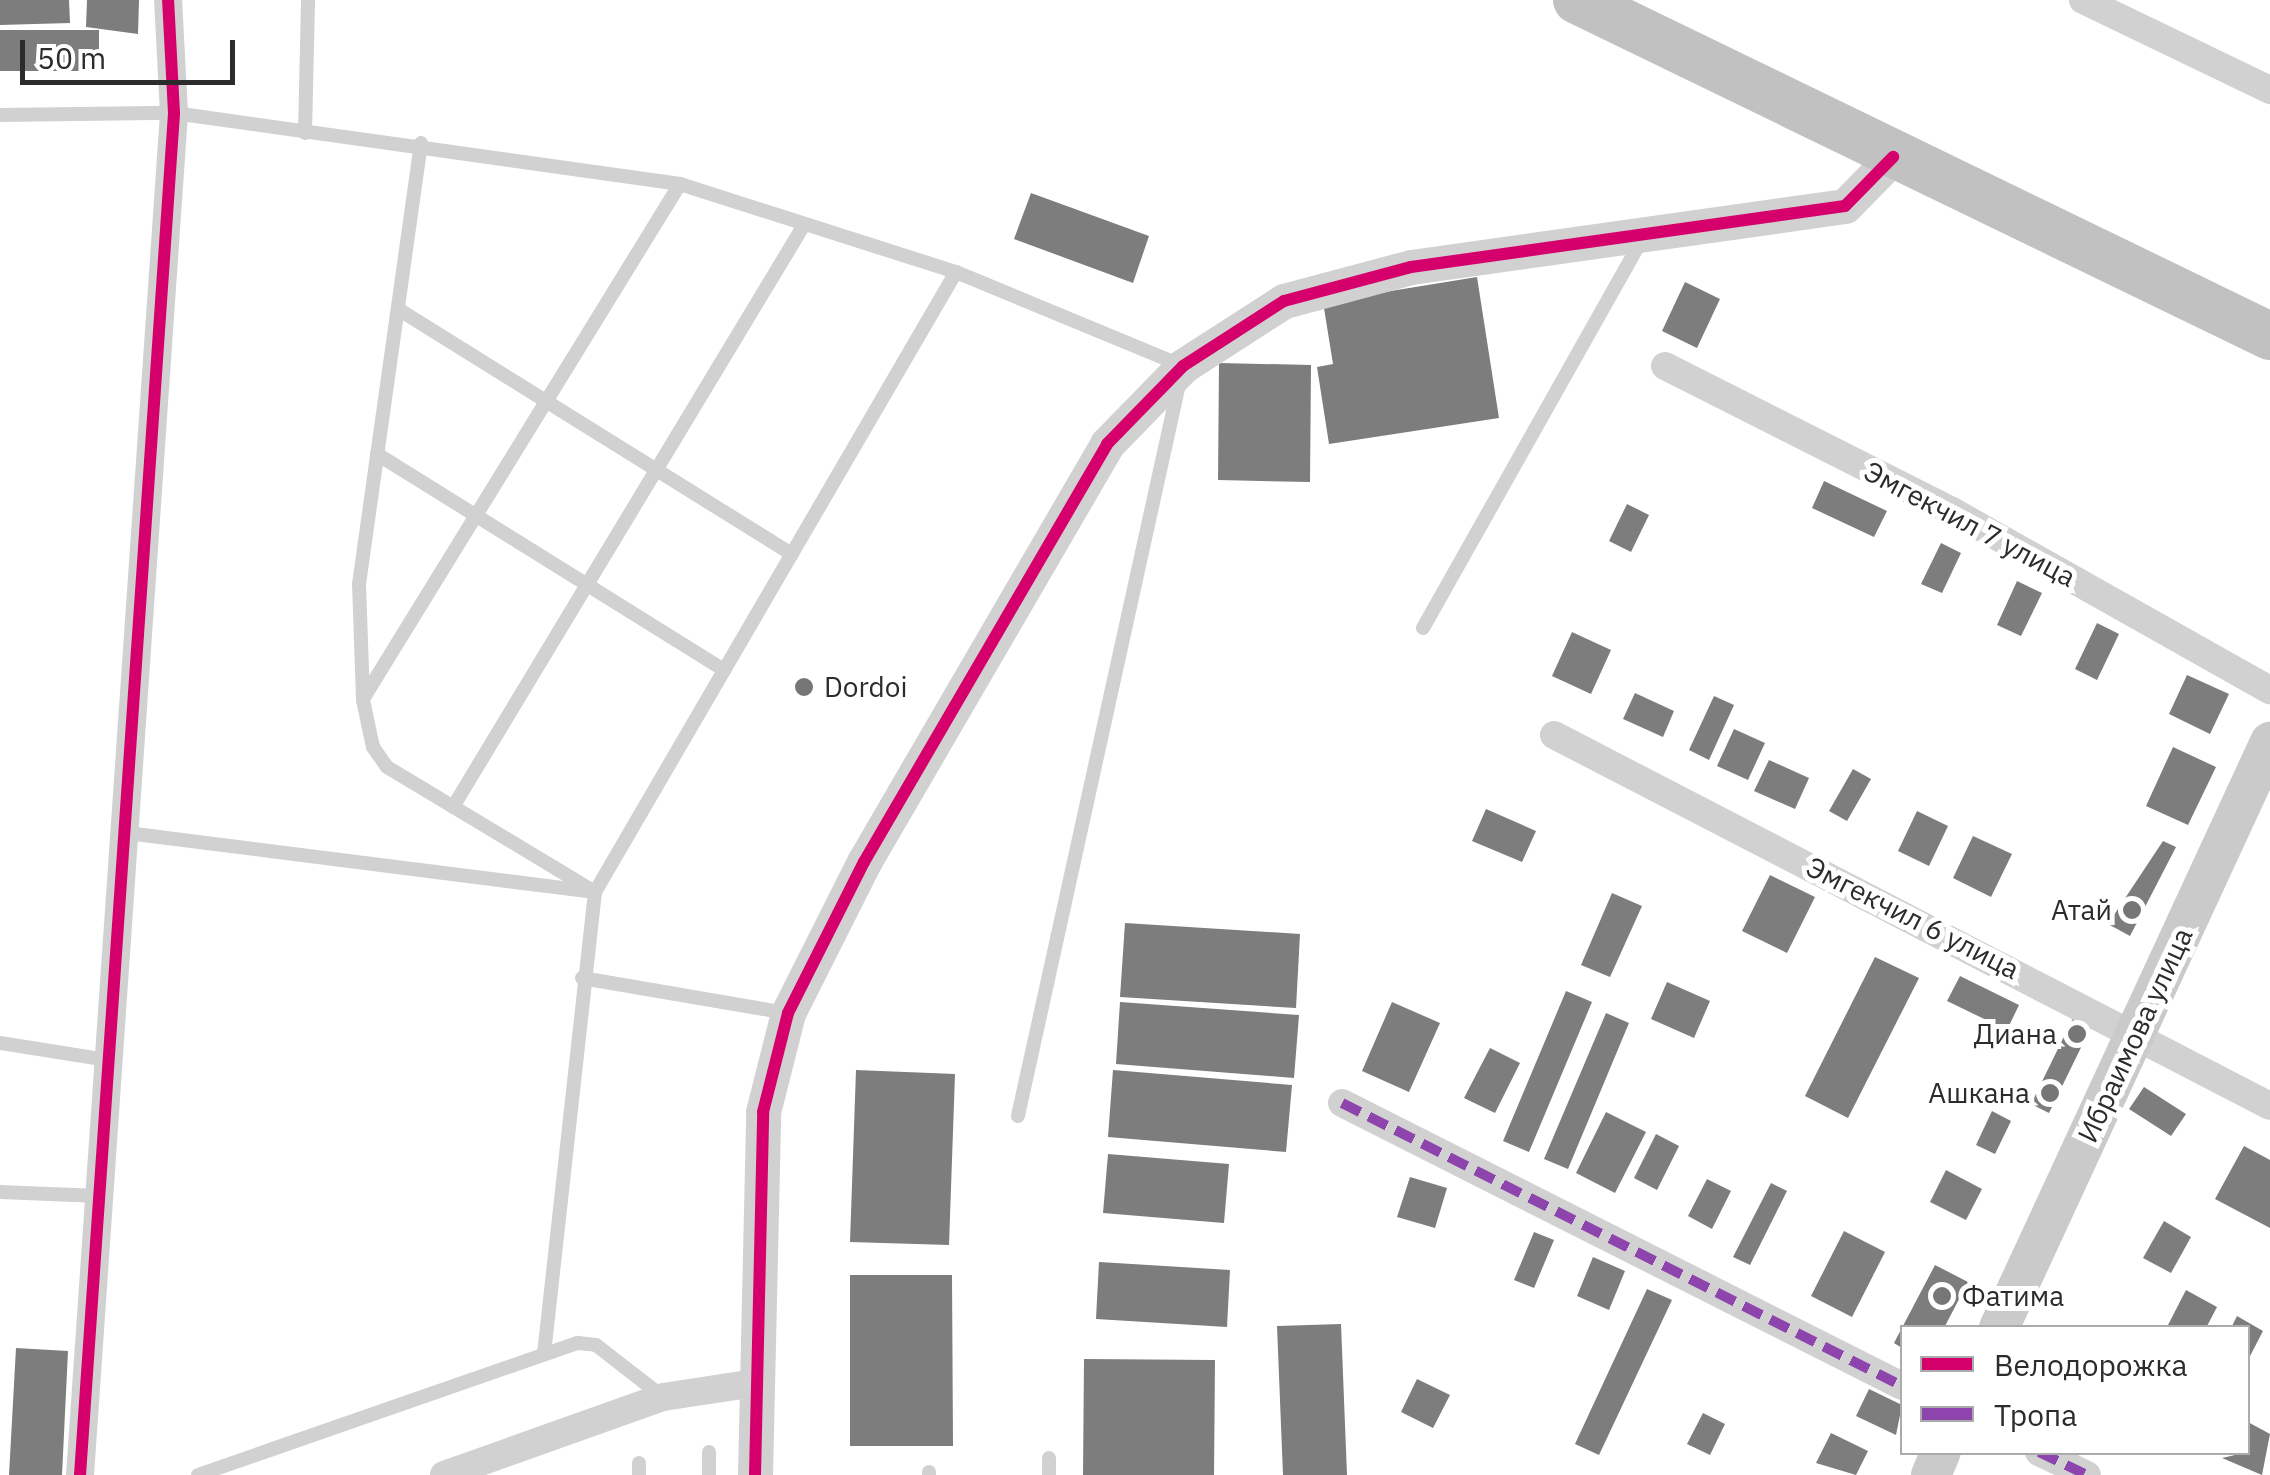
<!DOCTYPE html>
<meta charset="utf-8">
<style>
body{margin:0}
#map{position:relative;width:2270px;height:1475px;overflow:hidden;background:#fff;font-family:"IBM Plex Sans",sans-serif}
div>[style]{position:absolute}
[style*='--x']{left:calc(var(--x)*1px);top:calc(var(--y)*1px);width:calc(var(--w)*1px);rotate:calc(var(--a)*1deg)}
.building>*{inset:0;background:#7d7d7d}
.service>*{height:14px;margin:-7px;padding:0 7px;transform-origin:7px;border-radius:7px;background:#d1d1d1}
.minor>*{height:28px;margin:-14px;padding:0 14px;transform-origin:14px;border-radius:14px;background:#d1d1d1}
.tertiary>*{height:35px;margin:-17.5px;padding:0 17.5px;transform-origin:17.5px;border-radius:17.5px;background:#d1d1d1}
.secondary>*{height:40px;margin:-20px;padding:0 20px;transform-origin:20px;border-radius:20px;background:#cacaca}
.trunk>*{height:48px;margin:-24px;padding:0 24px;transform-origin:24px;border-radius:24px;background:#c1c1c1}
.quiet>*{height:10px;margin-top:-5px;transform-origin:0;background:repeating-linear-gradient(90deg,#8e44ad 0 20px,transparent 0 30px)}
.cycleway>*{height:12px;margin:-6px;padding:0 6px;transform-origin:6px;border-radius:6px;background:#d6006c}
.dots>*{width:28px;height:28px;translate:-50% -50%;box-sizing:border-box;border:5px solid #fff;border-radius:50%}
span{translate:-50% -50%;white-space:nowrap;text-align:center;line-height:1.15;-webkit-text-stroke:10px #fff;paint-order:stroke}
.street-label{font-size:28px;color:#2c2c2c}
.poi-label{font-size:28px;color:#2c2c2c}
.left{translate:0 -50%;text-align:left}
.right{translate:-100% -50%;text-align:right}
.legend{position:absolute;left:1900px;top:1325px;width:350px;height:130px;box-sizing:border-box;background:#fff;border:2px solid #ababab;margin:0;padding:12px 18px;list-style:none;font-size:30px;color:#2c2c2c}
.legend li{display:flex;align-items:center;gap:20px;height:50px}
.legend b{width:50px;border:2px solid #ababab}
.scale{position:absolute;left:20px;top:40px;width:215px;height:45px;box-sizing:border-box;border:5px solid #2c2c2c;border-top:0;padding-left:12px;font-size:30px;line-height:35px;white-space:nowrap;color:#2c2c2c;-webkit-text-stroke:8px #fff;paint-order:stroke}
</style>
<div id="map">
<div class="building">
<div style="clip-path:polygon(0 0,69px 0,70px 23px,0 25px)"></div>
<div style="clip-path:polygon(87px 0,139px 0,138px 34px,86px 27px)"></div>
<div style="clip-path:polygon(0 30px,99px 30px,99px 71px,0 71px)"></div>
<div style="clip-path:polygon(1031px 193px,1149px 236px,1133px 283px,1014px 239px)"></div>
<div style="clip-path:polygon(1477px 277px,1499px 418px,1329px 444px,1317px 367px,1333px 364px,1323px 302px)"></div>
<div style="clip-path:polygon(1685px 282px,1720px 299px,1697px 348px,1662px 331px)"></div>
<div style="clip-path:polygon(1219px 363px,1311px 365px,1310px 482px,1218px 480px)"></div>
<div style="clip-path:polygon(1824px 481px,1887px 511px,1874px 537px,1812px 508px)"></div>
<div style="clip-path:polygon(1627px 504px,1649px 515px,1631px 552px,1609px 541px)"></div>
<div style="clip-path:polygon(1941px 543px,1961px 553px,1942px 593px,1921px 584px)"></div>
<div style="clip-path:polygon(2017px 581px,2042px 593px,2021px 636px,1997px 625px)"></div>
<div style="clip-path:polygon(2097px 623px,2119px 634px,2097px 680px,2075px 669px)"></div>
<div style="clip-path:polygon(1572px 632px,1611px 650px,1591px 694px,1552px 676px)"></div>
<div style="clip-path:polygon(2187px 675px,2229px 694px,2210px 734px,2169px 714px)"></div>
<div style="clip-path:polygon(1635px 693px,1674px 711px,1663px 737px,1623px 719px)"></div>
<div style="clip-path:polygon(1714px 696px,1734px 705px,1709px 760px,1689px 750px)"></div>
<div style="clip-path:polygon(1734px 729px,1765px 743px,1748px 780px,1717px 766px)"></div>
<div style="clip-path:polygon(2173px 747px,2216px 767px,2188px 825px,2146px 806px)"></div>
<div style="clip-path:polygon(1769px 760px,1809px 778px,1795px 809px,1754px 791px)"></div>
<div style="clip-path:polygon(1853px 769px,1871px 779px,1847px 821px,1829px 811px)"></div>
<div style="clip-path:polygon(1486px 809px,1536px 831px,1522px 862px,1472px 841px)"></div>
<div style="clip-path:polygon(1917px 811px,1948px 826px,1929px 866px,1898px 851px)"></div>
<div style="clip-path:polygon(1973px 836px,2012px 854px,1991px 897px,1953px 878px)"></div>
<div style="clip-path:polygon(2163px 841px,2176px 847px,2130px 936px,2108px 924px)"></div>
<div style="clip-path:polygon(1770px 875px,1815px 897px,1787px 953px,1742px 931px)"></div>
<div style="clip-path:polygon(1612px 893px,1642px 906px,1610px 977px,1581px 965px)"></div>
<div style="clip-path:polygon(1125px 923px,1300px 934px,1296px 1008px,1120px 997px)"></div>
<div style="clip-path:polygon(1875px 957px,1919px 978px,1848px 1118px,1805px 1096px)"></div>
<div style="clip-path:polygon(1960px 976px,2019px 1005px,2007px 1030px,1947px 1001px)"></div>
<div style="clip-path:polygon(1667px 982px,1710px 1001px,1694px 1038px,1651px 1019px)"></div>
<div style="clip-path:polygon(1566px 991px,1592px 1002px,1529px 1152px,1503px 1141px)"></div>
<div style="clip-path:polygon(1120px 1002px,1299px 1015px,1294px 1078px,1116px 1064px)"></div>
<div style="clip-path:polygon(1392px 1002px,1440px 1023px,1409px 1092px,1362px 1071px)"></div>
<div style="clip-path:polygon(1606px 1013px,1629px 1023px,1568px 1169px,1544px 1159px)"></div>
<div style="clip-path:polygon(2074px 1016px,2092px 1025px,2049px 1113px,2031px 1104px)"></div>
<div style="clip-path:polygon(1490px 1048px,1520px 1063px,1495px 1113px,1464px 1098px)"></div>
<div style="clip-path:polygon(856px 1070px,955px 1074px,949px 1245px,850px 1242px)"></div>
<div style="clip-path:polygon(1113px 1070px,1292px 1085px,1286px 1152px,1108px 1137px)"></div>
<div style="clip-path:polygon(2144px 1087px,2186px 1114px,2171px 1136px,2129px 1109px)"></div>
<div style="clip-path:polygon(1992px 1111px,2011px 1121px,1995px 1154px,1976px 1145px)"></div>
<div style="clip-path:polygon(1606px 1112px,1646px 1132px,1615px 1193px,1576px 1173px)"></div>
<div style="clip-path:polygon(1656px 1134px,1679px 1146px,1657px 1190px,1634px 1178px)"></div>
<div style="clip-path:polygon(2244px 1146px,2270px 1160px,2270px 1228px,2215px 1199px)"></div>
<div style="clip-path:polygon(1108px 1154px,1229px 1164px,1224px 1223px,1103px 1213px)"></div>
<div style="clip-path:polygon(1946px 1170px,1982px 1189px,1966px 1220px,1930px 1202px)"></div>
<div style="clip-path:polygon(1410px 1177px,1447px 1188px,1435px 1228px,1397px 1217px)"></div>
<div style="clip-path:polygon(1707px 1179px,1731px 1191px,1712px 1229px,1688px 1216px)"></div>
<div style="clip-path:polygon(1771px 1183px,1787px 1191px,1750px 1265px,1733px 1257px)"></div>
<div style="clip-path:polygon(2164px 1221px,2191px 1237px,2171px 1273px,2143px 1258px)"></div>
<div style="clip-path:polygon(1844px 1231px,1885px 1252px,1852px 1317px,1811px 1296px)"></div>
<div style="clip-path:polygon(1534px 1232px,1554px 1240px,1534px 1288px,1514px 1280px)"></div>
<div style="clip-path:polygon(1593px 1257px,1625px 1271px,1609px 1310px,1577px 1296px)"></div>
<div style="clip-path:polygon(1099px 1262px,1230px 1270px,1227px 1327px,1096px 1319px)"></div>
<div style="clip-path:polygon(1935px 1265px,1968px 1282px,1944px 1328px,1902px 1328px,1902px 1348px,1894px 1343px)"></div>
<div style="clip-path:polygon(850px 1275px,952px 1275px,953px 1446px,850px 1446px)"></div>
<div style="clip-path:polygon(1647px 1289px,1672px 1300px,1599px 1455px,1575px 1444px)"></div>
<div style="clip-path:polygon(2186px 1290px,2217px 1307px,2206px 1328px,2168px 1325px)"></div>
<div style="clip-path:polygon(2237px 1316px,2263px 1331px,2248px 1360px,2248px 1328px,2231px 1328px)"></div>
<div style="clip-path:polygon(1341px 1324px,1347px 1475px,1283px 1475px,1277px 1326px)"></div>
<div style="clip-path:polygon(16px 1348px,68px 1351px,62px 1475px,9px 1475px)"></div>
<div style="clip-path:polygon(1084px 1359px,1215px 1360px,1214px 1475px,1083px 1475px)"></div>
<div style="clip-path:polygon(1417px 1379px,1450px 1395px,1433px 1428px,1401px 1412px)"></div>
<div style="clip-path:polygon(1869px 1389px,1902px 1405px,1896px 1435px,1856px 1416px)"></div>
<div style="clip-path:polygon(1703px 1413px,1725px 1424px,1710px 1455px,1687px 1444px)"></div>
<div style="clip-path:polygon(2248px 1422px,2270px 1434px,2262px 1475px,2222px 1458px,2248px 1452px)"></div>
<div style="clip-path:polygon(1831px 1433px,1868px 1451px,1856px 1475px,1816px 1463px)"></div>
</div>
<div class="service">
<div style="--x:0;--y:115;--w:174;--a:-0.7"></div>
<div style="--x:174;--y:113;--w:511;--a:7.99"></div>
<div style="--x:680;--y:184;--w:290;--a:17.7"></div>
<div style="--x:956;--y:272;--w:246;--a:22.5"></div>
<div style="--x:1183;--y:366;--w:768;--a:102.41"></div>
<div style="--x:305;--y:133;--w:133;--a:-88.7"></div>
<div style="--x:421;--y:143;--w:445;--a:98"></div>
<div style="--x:359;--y:584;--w:116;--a:88"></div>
<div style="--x:363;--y:700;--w:48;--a:78"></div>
<div style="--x:373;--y:747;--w:24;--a:55"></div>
<div style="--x:387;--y:767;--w:243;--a:31"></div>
<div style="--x:398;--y:309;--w:464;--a:31.9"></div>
<div style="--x:377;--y:454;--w:409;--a:31.9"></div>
<div style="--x:1423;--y:628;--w:449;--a:-60.6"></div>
<div style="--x:363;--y:699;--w:605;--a:-58.39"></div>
<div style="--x:453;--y:807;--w:680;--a:-58.91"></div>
<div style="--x:127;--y:833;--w:466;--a:7.2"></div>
<div style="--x:582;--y:978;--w:208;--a:9.7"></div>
<div style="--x:0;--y:1043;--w:108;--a:9"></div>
<div style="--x:0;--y:1192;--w:99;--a:2.3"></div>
<div style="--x:544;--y:1354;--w:465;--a:-83.7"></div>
<div style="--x:595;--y:892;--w:717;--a:-59.79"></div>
<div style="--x:1049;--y:1458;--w:17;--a:90"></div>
<div style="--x:929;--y:1472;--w:3;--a:90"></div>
<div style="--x:198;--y:1475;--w:402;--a:-19.2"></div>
<div style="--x:578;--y:1343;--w:18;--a:6"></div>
<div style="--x:596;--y:1345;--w:85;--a:37.8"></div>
<div style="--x:639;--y:1475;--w:12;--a:-90"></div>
<div style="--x:709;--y:1475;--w:23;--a:-90"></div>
</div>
<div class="minor">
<div style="--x:2083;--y:0;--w:208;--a:25.7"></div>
<div style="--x:1665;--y:366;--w:322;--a:26.8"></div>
<div style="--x:1952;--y:511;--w:365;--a:29.4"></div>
<div style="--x:1554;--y:735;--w:806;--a:27.39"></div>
<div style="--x:1342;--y:1103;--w:627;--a:26.81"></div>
<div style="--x:2039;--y:1452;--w:53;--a:25.6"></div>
<div style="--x:80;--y:1475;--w:1365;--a:-86.05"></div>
<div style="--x:174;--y:113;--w:113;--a:-93"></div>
<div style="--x:444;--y:1475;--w:232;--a:-19.6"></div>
<div style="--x:663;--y:1397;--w:94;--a:-8.6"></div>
</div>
<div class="tertiary">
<div style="--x:755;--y:1475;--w:363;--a:-88.7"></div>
<div style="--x:763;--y:1112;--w:102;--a:-75.8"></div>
<div style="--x:788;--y:1013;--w:169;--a:-63.3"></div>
<div style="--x:864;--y:862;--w:484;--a:-59.8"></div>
<div style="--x:1107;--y:444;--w:109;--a:-45.7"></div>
<div style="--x:1183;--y:366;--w:120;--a:-32.8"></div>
<div style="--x:1284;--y:301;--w:131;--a:-15"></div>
<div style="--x:1411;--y:267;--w:438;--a:-8"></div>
<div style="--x:1845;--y:206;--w:69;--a:-45.6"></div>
</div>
<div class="secondary">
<div style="--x:1999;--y:1328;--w:646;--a:-65.18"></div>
<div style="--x:1931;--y:1475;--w:25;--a:-67"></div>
</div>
<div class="trunk">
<div style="--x:1577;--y:0;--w:770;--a:25.87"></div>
</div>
<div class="quiet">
<div style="--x:1342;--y:1103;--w:627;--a:26.81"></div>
<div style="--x:2039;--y:1452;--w:53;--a:25.6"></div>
</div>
<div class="cycleway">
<div style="--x:80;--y:1475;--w:1365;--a:-86.05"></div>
<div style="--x:174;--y:113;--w:113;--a:-93"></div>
<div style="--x:755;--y:1475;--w:363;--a:-88.7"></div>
<div style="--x:763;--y:1112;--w:102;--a:-75.8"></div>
<div style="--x:788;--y:1013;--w:169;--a:-63.3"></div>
<div style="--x:864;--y:862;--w:484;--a:-59.8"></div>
<div style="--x:1107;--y:444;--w:109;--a:-45.7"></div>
<div style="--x:1183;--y:366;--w:120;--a:-32.8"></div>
<div style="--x:1284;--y:301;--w:131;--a:-15"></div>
<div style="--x:1411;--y:267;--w:438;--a:-8"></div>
<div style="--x:1845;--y:206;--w:69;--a:-45.6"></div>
</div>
<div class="dots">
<div style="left:804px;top:687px;background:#767676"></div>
<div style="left:2132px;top:910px;background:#767676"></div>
<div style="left:2077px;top:1034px;background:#767676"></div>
<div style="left:2050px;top:1093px;background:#767676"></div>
<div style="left:1942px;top:1296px;background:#767676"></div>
</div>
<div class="street-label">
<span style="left:1970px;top:524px;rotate:28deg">Эмгекчил 7 улица</span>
<span style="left:1913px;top:918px;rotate:27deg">Эмгекчил 6 улица</span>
<span style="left:2135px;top:1035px;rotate:-65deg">Ибраимова улица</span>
</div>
<div class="poi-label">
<span class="left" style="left:824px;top:687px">Dordoi</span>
<span class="right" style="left:2112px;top:910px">Атай</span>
<span class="right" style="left:2057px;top:1034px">Диана</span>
<span class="right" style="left:2030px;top:1093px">Ашкана</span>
<span class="left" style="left:1962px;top:1296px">Фатима</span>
</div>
<ul class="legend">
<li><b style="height:12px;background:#d6006c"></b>Велодорожка</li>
<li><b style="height:12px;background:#8e44ad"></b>Тропа</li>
</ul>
<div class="scale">50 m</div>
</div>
